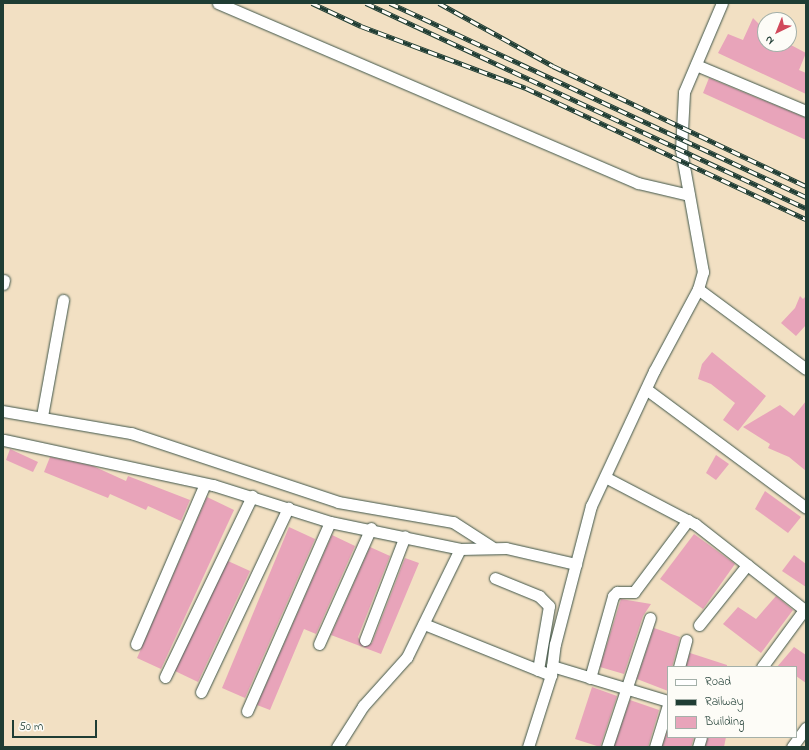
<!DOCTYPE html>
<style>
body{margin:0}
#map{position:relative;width:809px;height:750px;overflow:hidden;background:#f2e0c3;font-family:"Indie Flower",sans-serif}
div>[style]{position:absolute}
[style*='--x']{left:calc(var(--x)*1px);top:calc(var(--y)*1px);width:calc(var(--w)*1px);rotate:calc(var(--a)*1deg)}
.building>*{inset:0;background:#e8a4ba}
.roads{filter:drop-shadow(0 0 1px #3f5549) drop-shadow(0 0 1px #3f5549)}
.street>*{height:11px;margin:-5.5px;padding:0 5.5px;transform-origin:5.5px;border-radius:5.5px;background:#fff}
.rail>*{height:4.5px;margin-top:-2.25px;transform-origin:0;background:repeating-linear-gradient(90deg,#fdfcf7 0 9px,#1f3d34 0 18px);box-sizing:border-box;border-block:1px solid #1f3d34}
span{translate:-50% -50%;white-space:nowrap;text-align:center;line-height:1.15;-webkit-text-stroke:3px #fdfcf7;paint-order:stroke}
.frame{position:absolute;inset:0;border:4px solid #1f3d34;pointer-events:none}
.legend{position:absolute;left:667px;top:666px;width:130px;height:72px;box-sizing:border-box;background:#fdfcf7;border:1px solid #a4b0a9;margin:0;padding:5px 7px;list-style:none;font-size:12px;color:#1f3d34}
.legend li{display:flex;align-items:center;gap:8px;height:20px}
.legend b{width:20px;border:1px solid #a4b0a9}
.north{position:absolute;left:757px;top:12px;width:40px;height:40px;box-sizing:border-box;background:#fdfcf7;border:1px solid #a4b0a9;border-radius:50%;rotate:223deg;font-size:11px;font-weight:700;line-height:16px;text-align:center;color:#1f3d34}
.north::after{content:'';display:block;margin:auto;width:14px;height:18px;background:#d1495b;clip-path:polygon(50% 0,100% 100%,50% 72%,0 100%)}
.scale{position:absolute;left:12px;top:720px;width:85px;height:18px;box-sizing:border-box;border:2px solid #1f3d34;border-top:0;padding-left:5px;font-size:12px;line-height:14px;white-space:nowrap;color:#1f3d34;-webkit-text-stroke:3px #fdfcf7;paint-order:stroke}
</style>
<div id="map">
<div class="building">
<div style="clip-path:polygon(753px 18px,765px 30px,762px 42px,778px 51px,781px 44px,789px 44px,806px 53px,799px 70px,806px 73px,806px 94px,718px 53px,728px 34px,743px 40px)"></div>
<div style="clip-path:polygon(709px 78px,806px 118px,806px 140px,703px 93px)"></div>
<div style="clip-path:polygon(800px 296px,803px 299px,806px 296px,806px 325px,796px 336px,781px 323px,795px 308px)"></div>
<div style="clip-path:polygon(712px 352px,766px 396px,738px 431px,723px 420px,735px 403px,711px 384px,698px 379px,702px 364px)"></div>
<div style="clip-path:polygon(806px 401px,806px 471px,789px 457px,768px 448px,770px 444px,743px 427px,780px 405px,794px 416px)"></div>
<div style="clip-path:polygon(10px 449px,38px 462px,33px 472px,6px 460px)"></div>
<div style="clip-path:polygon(716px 455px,729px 464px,716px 480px,706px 473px)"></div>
<div style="clip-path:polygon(50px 457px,93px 466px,126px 481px,128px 476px,190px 500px,181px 521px,148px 506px,146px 510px,110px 494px,108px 498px,44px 472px)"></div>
<div style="clip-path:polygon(765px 491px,801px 517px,788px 533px,755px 509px)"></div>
<div style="clip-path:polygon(207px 497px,234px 510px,161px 669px,137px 658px)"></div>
<div style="clip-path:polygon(289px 527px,315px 539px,245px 698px,222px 688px)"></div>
<div style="clip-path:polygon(694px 534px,735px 564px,703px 609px,660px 579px)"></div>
<div style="clip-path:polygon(332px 535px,355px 546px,316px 634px,304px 629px,270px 710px,257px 705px)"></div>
<div style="clip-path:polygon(370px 547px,390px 556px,358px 637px,363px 647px,372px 643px,405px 558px,419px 563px,381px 654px,331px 635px)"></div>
<div style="clip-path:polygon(794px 555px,806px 564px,806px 587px,782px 571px)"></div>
<div style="clip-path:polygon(228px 561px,250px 571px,198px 682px,175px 671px)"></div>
<div style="clip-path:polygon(776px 596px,793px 610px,761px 653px,723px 624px,738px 607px,756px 619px)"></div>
<div style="clip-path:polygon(621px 599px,651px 604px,643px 616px,624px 674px,600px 667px)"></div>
<div style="clip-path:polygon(654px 628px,680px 637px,672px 667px,668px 667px,668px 691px,637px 679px)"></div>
<div style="clip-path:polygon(794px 647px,806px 655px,806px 683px,796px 676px,796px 667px,777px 667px)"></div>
<div style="clip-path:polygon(690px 653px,727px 665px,727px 667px,686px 667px)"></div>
<div style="clip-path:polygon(592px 687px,617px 696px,600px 747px,575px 739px)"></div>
<div style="clip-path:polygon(630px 700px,659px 710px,648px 747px,614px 747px)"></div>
<div style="clip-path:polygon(668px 729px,668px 737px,694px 737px,691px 747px,662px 747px)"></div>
<div style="clip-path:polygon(708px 737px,726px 737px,724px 747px,705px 747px)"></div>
</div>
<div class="roads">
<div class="street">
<div style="--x:218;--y:3;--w:457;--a:23.2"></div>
<div style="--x:638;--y:183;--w:52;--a:13.2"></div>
<div style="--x:696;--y:65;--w:119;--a:22.7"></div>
<div style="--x:3;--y:284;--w:4;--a:-76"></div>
<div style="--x:698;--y:289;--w:134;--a:36.5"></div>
<div style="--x:646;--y:389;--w:199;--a:36.6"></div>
<div style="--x:3;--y:411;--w:130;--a:9.8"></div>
<div style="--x:131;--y:433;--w:218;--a:18.4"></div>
<div style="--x:338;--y:502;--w:117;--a:9.9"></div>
<div style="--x:453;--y:522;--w:46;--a:32.7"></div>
<div style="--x:42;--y:416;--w:118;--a:-79.7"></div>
<div style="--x:4;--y:440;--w:214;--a:12.2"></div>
<div style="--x:213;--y:485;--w:123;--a:17.5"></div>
<div style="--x:330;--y:522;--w:133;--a:11.7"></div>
<div style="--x:460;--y:549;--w:46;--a:-1.2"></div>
<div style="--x:506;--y:548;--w:72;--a:12.9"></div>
<div style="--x:605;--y:477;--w:102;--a:27.6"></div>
<div style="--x:695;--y:524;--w:141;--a:38.1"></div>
<div style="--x:495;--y:578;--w:48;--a:22.2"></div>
<div style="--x:539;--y:596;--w:14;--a:45"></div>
<div style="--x:549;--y:606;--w:65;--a:99.8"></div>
<div style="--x:424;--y:624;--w:137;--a:21.9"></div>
<div style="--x:699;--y:625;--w:77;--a:-51.3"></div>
<div style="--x:365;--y:640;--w:111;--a:-69"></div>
<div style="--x:136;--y:644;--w:174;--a:-66.7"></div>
<div style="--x:319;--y:644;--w:127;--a:-65.9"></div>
<div style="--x:552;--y:666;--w:121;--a:16.8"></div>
<div style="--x:679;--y:667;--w:28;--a:-75"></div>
<div style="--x:762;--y:667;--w:71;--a:-53.6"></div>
<div style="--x:165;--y:677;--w:201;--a:-64.3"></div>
<div style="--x:590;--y:678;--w:85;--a:-74.3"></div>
<div style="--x:613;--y:596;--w:6;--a:-45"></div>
<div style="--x:617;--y:592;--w:17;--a:0"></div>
<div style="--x:634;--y:592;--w:90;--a:-53.1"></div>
<div style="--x:201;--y:692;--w:204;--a:-64.7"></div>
<div style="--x:247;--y:711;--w:206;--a:-66.3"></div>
<div style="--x:337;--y:747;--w:49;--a:-57.6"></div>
<div style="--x:363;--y:706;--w:66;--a:-48.1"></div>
<div style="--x:407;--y:657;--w:120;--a:-63.9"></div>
<div style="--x:528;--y:747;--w:76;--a:-72.3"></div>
<div style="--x:551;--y:675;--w:31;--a:-83"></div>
<div style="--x:555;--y:644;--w:143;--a:-75.4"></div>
<div style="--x:591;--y:506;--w:149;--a:-65"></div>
<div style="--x:654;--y:371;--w:93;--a:-61.8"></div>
<div style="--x:698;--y:289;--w:18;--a:-74"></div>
<div style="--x:703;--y:272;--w:124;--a:-100.2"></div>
<div style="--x:681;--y:150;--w:58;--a:-87"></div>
<div style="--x:684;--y:92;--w:97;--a:-66.9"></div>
<div style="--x:607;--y:747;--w:136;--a:-71.6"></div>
<div style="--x:655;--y:747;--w:44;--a:-72.8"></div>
<div style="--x:698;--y:747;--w:10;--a:-73"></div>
<div style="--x:792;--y:747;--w:24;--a:-54"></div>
</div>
</div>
<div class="rail">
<div style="--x:312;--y:3;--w:54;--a:25.1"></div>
<div style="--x:361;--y:26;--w:176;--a:20.6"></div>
<div style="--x:526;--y:88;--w:309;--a:25.1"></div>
<div style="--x:366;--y:3;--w:485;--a:25"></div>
<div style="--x:390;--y:3;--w:459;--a:25"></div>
<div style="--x:439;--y:3;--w:130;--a:28.9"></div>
<div style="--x:553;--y:66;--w:280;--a:25.4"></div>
</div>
<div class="frame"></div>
<ul class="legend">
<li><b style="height:5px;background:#fff"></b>Road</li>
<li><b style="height:5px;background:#1f3d34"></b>Railway</li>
<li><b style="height:11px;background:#e8a4ba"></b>Building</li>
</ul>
<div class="north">N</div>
<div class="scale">50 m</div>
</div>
